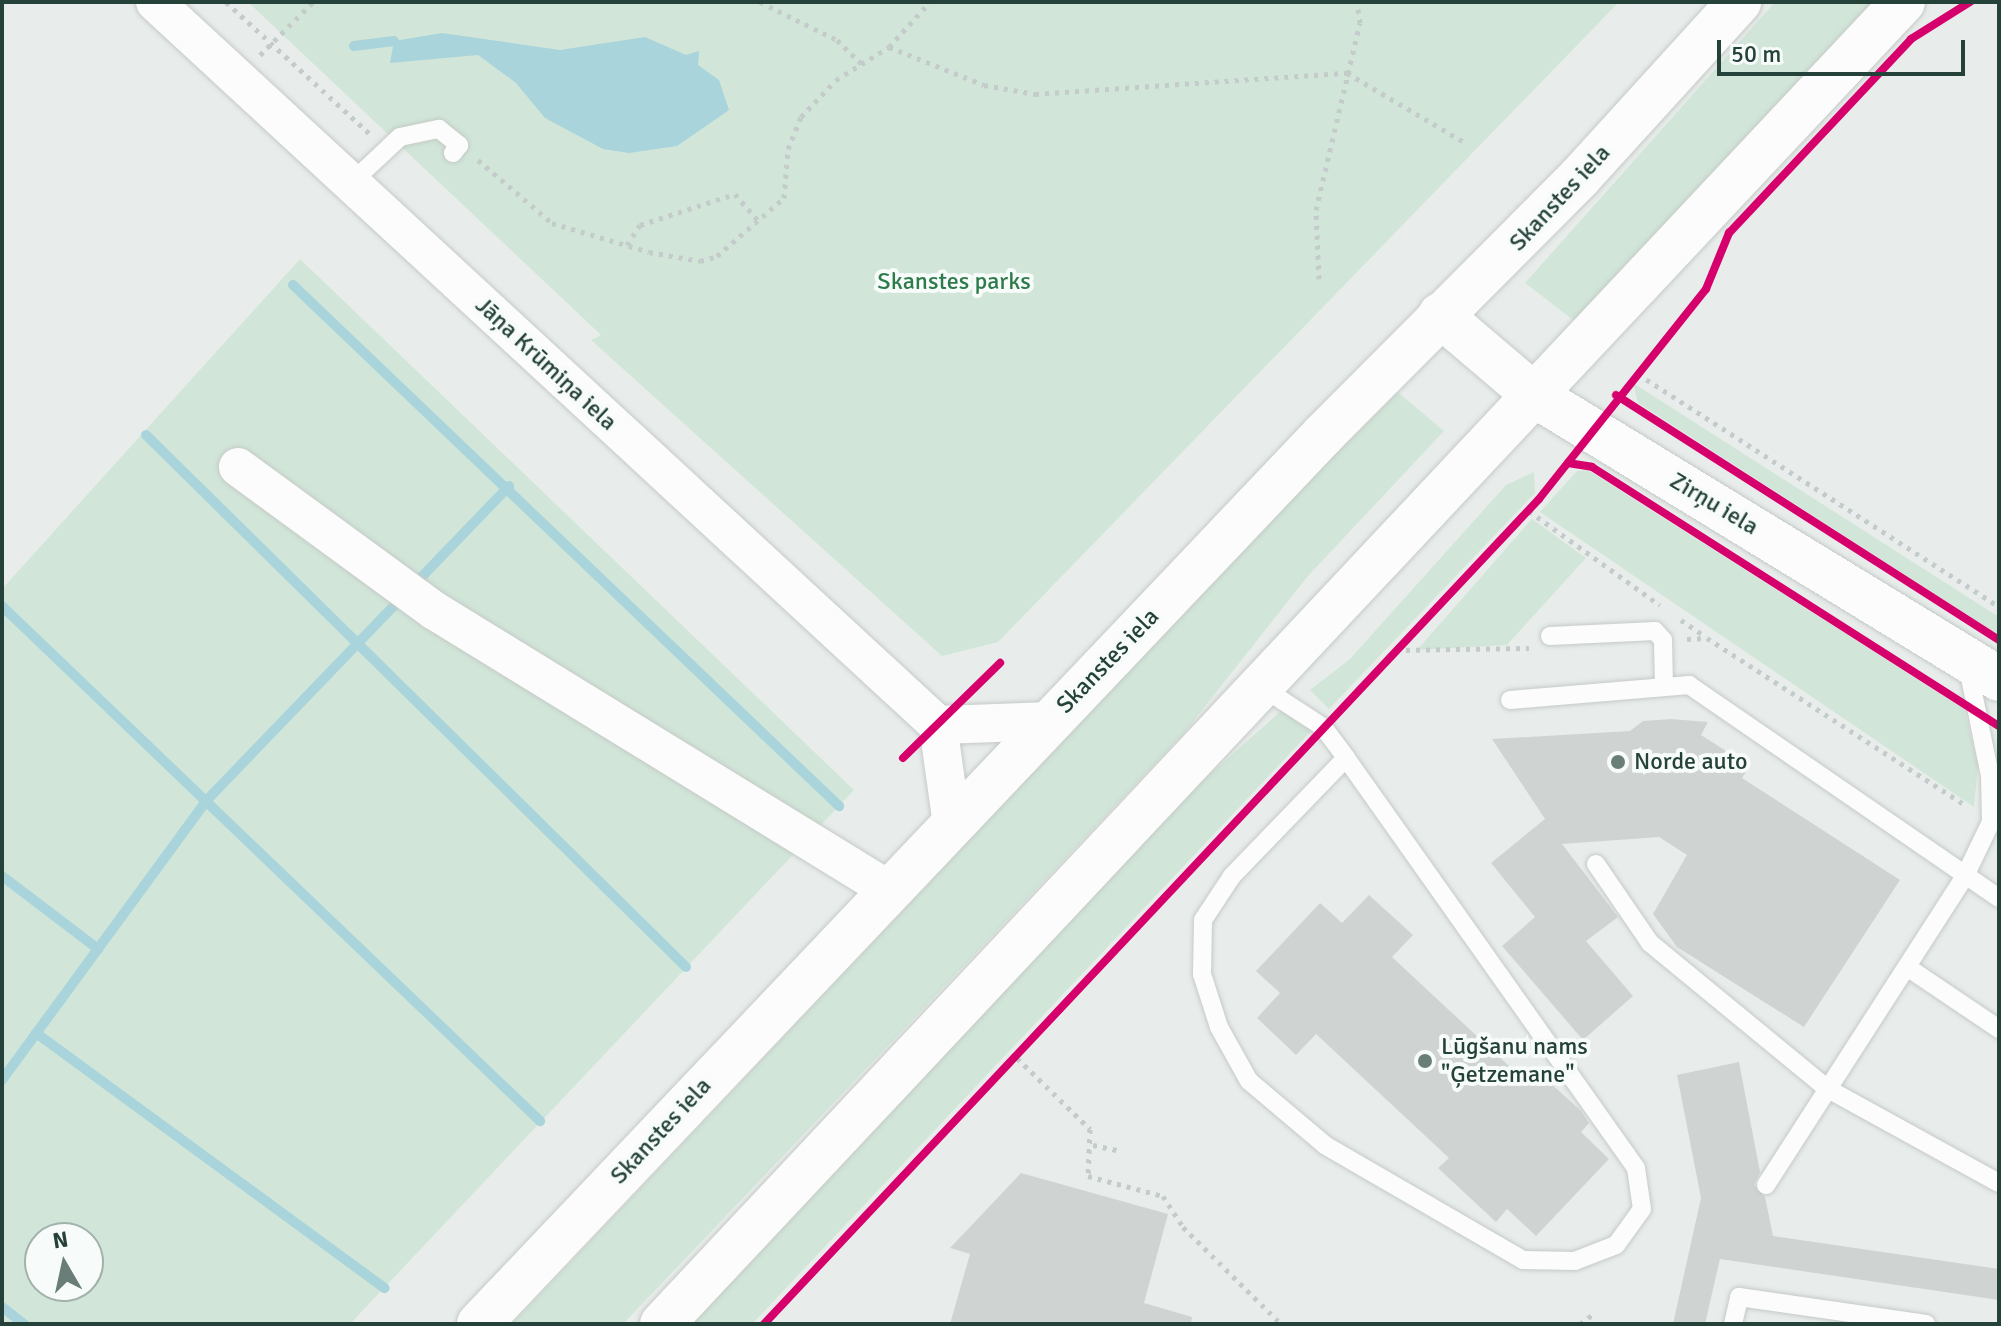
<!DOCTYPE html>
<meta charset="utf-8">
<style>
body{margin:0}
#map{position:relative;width:2001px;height:1326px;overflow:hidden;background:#e8edeb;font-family:Signika,sans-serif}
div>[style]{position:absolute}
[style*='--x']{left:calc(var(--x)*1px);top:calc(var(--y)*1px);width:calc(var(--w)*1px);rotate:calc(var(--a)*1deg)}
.green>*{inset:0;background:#d1e6d8}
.water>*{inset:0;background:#a9d4db}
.stream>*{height:10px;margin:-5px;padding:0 5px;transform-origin:5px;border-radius:5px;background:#a9d4db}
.building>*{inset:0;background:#cfd4d2}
.path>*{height:5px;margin-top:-2.5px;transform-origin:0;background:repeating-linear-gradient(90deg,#c3ccca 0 4px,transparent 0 10px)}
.roads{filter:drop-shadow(0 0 2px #c5cac8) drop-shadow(0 0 2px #c5cac8)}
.lane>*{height:18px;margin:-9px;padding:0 9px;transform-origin:9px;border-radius:9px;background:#fcfcfc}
.street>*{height:38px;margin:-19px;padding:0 19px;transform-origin:19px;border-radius:19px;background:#fcfcfc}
.secondary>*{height:44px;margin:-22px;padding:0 22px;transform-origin:22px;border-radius:22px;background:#fcfcfc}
.cycleway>*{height:8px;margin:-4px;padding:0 4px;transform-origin:4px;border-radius:4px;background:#d6006c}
.dots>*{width:22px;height:22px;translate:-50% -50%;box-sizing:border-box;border:4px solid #f7fbf9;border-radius:50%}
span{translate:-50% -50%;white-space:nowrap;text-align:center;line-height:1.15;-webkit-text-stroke:8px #f7fbf9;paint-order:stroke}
.street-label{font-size:24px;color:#24423a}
.park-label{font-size:24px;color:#2d7a4b}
.poi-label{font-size:24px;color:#24423a}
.left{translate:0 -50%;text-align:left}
.frame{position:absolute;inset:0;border:4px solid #24423a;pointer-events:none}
.north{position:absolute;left:24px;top:1222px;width:80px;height:80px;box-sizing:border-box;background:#f7fbf9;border:2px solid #a3b1ad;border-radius:50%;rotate:351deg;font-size:22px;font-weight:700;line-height:32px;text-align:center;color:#24423a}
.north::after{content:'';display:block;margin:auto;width:28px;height:36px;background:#697e78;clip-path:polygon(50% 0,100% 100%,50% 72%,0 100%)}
.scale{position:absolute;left:1717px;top:40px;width:248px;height:36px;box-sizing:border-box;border:4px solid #24423a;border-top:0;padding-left:10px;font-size:24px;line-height:28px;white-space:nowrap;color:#24423a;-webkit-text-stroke:6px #f7fbf9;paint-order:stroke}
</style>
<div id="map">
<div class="green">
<div style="clip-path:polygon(248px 2px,1619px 2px,998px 642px,942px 656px,591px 340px,601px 335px)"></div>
<div style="clip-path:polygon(1775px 2px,1873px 2px,1576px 322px,1525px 283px)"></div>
<div style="clip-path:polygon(evenodd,300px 259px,854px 790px,350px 1324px,2px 1324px,2px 589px,300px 259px,40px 1238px,88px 1238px,88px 1286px,40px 1286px,40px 1238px)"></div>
<div style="clip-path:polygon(1633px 383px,1999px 617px,1999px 635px,1638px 403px)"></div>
<div style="clip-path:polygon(1395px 390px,1444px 431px,1308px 576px,1184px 733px,938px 993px,623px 1324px,512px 1324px)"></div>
<div style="clip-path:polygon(1588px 470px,1964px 709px,1978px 765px,1974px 807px,1540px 512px,1577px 471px)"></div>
<div style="clip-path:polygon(1534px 472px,1535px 493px,1329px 709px,1310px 690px,1350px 659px,1506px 485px)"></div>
<div style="clip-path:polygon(1532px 519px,1586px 558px,1507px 645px,1417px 650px)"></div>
<div style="clip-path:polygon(1281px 711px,1312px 730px,752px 1324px,686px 1324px,1144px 833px)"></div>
</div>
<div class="water">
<div style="clip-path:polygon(442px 33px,560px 50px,645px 37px,686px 55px,699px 51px,698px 65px,719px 80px,729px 110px,677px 146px,629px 153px,603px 149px,545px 118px,516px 83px,478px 55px,390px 63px,394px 41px)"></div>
</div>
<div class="stream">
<div style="--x:354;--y:46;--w:40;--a:-7.1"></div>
<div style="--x:293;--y:285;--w:755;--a:43.66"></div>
<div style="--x:146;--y:435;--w:758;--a:44.57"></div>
<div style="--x:2;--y:606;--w:745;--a:43.75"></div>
<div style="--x:2;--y:876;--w:121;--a:37.2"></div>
<div style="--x:36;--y:1033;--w:432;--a:36.2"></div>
<div style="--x:2;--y:1080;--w:346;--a:-53.8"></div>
<div style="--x:206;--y:801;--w:437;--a:-46.1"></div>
<div style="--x:2;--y:1307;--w:28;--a:38"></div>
</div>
<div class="building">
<div style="clip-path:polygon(1671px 719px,1708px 722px,1701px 735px,1750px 766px,1742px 778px,1900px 880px,1804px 1027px,1677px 947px,1653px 914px,1687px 855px,1659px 837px,1562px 844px,1618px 917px,1586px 941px,1633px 996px,1583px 1040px,1502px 946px,1535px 917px,1491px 863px,1545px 819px,1492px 739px,1630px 731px,1643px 721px)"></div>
<div style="clip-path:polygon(1369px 895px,1413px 935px,1392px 957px,1523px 1079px,1534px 1068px,1581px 1111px,1589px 1123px,1581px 1132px,1609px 1159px,1536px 1236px,1507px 1209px,1496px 1222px,1438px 1168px,1449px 1158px,1316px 1034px,1296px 1055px,1257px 1018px,1280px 993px,1256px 971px,1320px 903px,1342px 923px)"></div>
<div style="clip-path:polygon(1739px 1062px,1760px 1172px,1754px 1185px,1765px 1197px,1773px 1236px,1999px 1269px,1999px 1300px,1720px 1259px,1705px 1324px,1673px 1324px,1701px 1198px,1677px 1075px)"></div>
<div style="clip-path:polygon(1021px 1173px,1168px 1214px,1144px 1303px,1192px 1317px,1191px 1324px,950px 1324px,970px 1254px,950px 1248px)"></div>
</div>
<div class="path">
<div style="--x:226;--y:2;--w:194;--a:42.5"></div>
<div style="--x:760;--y:2;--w:86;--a:26.3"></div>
<div style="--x:837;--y:40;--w:35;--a:44"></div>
<div style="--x:889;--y:47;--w:102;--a:21.8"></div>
<div style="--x:984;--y:85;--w:52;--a:10"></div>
<div style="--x:1035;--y:94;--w:313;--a:-3.9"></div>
<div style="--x:1347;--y:73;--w:138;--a:30.5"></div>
<div style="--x:260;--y:55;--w:75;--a:-45"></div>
<div style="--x:478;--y:160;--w:97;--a:40.4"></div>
<div style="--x:552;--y:223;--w:101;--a:16.6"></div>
<div style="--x:649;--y:252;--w:52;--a:10"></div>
<div style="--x:700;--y:261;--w:18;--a:-16"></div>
<div style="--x:717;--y:256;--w:89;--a:-40.9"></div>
<div style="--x:784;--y:198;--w:49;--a:-85.3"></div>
<div style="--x:788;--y:149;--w:35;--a:-68"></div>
<div style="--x:801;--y:117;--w:51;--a:-46.6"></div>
<div style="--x:836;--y:80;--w:62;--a:-31.9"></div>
<div style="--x:889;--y:47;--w:61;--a:-47.7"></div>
<div style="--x:627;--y:245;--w:24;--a:-57"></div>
<div style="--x:640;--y:225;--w:100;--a:-18.1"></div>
<div style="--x:735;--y:194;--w:37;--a:49"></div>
<div style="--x:1319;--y:279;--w:69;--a:-92.5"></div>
<div style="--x:1316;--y:210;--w:192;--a:-76.8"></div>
<div style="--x:1360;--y:23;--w:21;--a:-98"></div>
<div style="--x:1638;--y:374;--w:430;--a:32.8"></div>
<div style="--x:1529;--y:511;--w:161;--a:35.7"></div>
<div style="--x:1681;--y:620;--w:30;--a:34"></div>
<div style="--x:1687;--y:639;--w:20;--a:-3"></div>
<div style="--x:1707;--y:638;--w:310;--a:32.9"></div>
<div style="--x:1396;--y:650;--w:133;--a:-0.9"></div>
<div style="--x:1017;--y:1058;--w:102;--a:44.2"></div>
<div style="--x:1090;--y:1129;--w:47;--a:92.4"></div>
<div style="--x:1088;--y:1176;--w:78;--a:14.9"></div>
<div style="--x:1163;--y:1196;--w:37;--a:57"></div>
<div style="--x:1183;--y:1227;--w:138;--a:44.7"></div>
<div style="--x:1093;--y:1145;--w:29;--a:12"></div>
<div style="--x:1580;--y:1324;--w:15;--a:-37"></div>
</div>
<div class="roads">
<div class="lane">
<div style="--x:351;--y:183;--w:67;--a:-43.2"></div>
<div style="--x:400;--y:137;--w:40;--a:-12"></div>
<div style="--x:439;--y:129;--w:26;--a:39"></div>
<div style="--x:459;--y:145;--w:10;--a:127"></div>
<div style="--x:1550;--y:636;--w:105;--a:-2.7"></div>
<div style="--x:1655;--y:631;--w:12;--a:48"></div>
<div style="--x:1663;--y:640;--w:47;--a:88.8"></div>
<div style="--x:1260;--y:686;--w:75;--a:33.1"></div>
<div style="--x:1323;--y:727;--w:39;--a:53"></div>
<div style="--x:1346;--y:758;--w:502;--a:54.73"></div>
<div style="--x:1636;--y:1168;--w:41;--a:81.7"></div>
<div style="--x:1642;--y:1209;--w:44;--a:125.8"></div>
<div style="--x:1616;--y:1245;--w:44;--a:158.7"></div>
<div style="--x:1575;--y:1261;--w:52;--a:-178.9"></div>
<div style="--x:1523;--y:1260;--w:229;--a:-149.9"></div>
<div style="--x:1325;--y:1145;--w:99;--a:-139.9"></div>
<div style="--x:1249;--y:1081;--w:62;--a:-119.1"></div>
<div style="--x:1219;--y:1027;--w:56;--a:-107.8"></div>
<div style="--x:1202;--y:974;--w:54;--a:-88.9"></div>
<div style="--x:1203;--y:920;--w:53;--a:-56.6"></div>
<div style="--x:1232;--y:876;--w:164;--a:-46"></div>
<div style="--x:1510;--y:700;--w:180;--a:-4.8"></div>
<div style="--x:1689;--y:685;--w:376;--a:34.5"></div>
<div style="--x:1596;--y:864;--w:96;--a:55.6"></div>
<div style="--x:1650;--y:943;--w:230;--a:39.4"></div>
<div style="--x:1828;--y:1089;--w:195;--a:28.8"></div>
<div style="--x:1907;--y:967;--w:111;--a:34"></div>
<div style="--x:1766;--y:1185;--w:368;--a:-57.2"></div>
<div style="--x:1965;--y:876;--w:60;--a:-64.3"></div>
<div style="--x:1991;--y:822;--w:46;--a:-91.2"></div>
<div style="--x:1990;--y:776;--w:115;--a:-101.5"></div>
<div style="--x:1733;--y:1324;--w:28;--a:-77"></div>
<div style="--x:1739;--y:1297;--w:189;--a:8.2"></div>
</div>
<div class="street">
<div style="--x:155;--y:2;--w:1066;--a:42.72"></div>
<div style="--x:938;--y:725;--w:100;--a:82"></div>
<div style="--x:238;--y:467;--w:244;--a:36.2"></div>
<div style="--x:435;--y:611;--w:533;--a:31.57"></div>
<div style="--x:938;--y:725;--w:113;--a:-2"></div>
</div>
<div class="secondary">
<div style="--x:1440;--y:315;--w:123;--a:40.4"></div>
<div style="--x:1534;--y:395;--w:545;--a:31.41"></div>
<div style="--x:479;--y:1324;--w:1226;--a:-46.49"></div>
<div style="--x:1323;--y:435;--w:363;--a:-45.1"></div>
<div style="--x:1579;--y:178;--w:238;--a:-47.7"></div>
<div style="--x:662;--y:1324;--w:1813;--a:-46.81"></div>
</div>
</div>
<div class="cycleway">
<div style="--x:1616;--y:395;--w:455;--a:32.6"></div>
<div style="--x:1568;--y:463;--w:24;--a:9"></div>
<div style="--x:1592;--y:467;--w:482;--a:32.5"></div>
<div style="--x:903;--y:758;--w:136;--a:-44.4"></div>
<div style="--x:764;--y:1324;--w:1132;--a:-46.79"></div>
<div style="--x:1539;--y:499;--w:268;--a:-51.5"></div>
<div style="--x:1706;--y:289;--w:61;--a:-67.7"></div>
<div style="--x:1729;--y:233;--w:266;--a:-46.8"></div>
<div style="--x:1911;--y:39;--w:70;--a:-32.1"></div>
</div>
<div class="dots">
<div style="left:1618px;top:762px;background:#697e78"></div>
<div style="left:1425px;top:1061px;background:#697e78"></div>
</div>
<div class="street-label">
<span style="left:1560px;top:198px;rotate:-47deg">Skanstes iela</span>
<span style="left:546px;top:364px;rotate:43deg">Jāņa Krūmiņa iela</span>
<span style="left:1714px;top:504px;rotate:31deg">Zirņu iela</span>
<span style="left:1108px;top:661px;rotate:-46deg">Skanstes iela</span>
<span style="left:661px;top:1131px;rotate:-47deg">Skanstes iela</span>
</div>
<div class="park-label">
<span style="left:954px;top:282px">Skanstes parks</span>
</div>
<div class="poi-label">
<span class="left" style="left:1634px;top:762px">Norde auto</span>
<span class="left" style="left:1441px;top:1061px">Lūgšanu nams<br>"Ģetzemane"</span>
</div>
<div class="frame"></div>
<div class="north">N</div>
<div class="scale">50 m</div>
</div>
